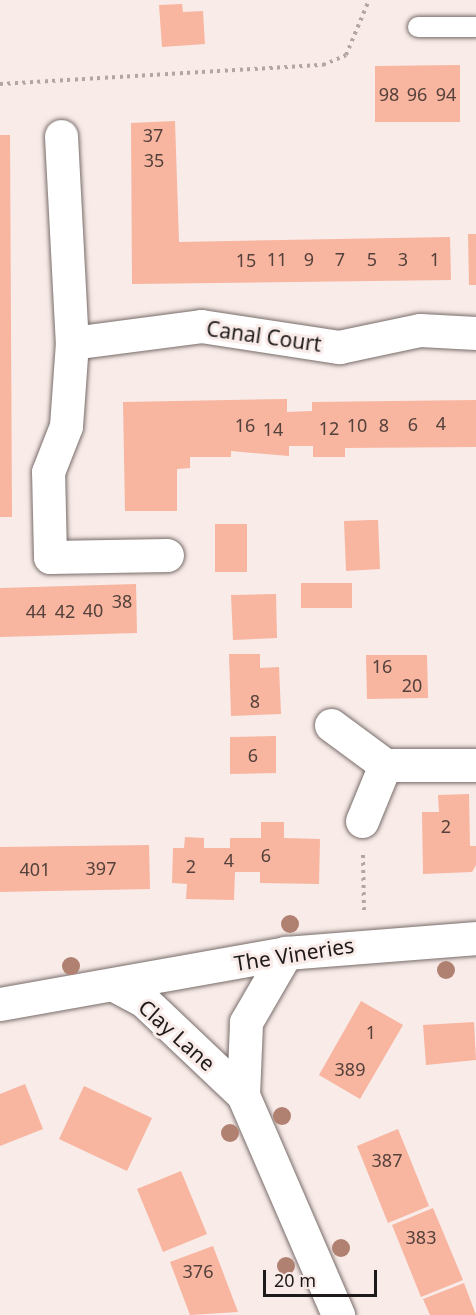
<!DOCTYPE html>
<style>
body{margin:0}
#map{position:relative;width:476px;height:1315px;overflow:hidden;background:#f8ebe8;font-family:"Noto Sans",sans-serif}
div>[style]{position:absolute}
[style*='--x']{left:calc(var(--x)*1px);top:calc(var(--y)*1px);width:calc(var(--w)*1px);rotate:calc(var(--a)*1deg)}
.building>*{inset:0;background:#f8b5a0}
.path>*{height:4px;margin-top:-2px;transform-origin:0;background:repeating-linear-gradient(90deg,#b1a6a4 0 3px,transparent 0 7.5px)}
.roads{filter:drop-shadow(0 0 2px #786d6a) drop-shadow(0 0 2px #786d6a)}
.lane>*{height:20px;margin:-10px;padding:0 10px;transform-origin:10px;border-radius:10px;background:#fff}
.street>*{height:33px;margin:-16.5px;padding:0 16.5px;transform-origin:16.5px;border-radius:16.5px;background:#fff}
.secondary>*{height:33px;margin:-16.5px;padding:0 16.5px;transform-origin:16.5px;border-radius:16.5px;background:#fff}
.trees>*{width:18px;height:18px;margin:-9px;border-radius:50%;background:#b08071}
span{translate:-50% -50%;white-space:nowrap;text-align:center;line-height:1.15;-webkit-text-stroke:6px #f8ebe8;paint-order:stroke}
.number-label{font-size:18px;color:#54413b}
.number-label span{-webkit-text-stroke-width:0}
.street-label{font-size:21px;color:#1e1a19}
.scale{position:absolute;left:263px;top:1270px;width:114px;height:27px;box-sizing:border-box;border:3px solid #1e1a19;border-top:0;padding-left:8px;font-size:18px;line-height:21px;white-space:nowrap;color:#1e1a19;-webkit-text-stroke:4px #f8ebe8;paint-order:stroke}
</style>
<div id="map">
<div class="building">
<div style="clip-path:polygon(182px 4px,183px 12px,203px 11px,205px 44px,162px 47px,159px 5px)"></div>
<div style="clip-path:polygon(460px 65px,460px 122px,375px 122px,375px 66px)"></div>
<div style="clip-path:polygon(175px 121px,179px 242px,450px 237px,451px 280px,132px 284px,131px 123px)"></div>
<div style="clip-path:polygon(0 135px,10px 135px,12px 517px,0 517px)"></div>
<div style="clip-path:polygon(468px 234px,476px 234px,476px 285px,469px 285px)"></div>
<div style="clip-path:polygon(287px 399px,287px 412px,312px 411px,312px 402px,476px 400px,476px 447px,345px 448px,345px 457px,313px 457px,313px 446px,289px 446px,289px 456px,231px 451px,231px 457px,190px 457px,190px 468px,177px 469px,177px 511px,125px 511px,123px 402px)"></div>
<div style="clip-path:polygon(371px 520px,378px 520px,380px 569px,346px 571px,344px 521px)"></div>
<div style="clip-path:polygon(215px 524px,247px 524px,247px 572px,215px 572px)"></div>
<div style="clip-path:polygon(301px 583px,352px 583px,352px 608px,301px 608px)"></div>
<div style="clip-path:polygon(136px 584px,137px 633px,0 637px,0 588px)"></div>
<div style="clip-path:polygon(276px 594px,277px 638px,233px 640px,231px 595px)"></div>
<div style="clip-path:polygon(229px 654px,260px 654px,260px 668px,279px 667px,281px 714px,231px 716px)"></div>
<div style="clip-path:polygon(366px 655px,427px 655px,428px 698px,367px 699px)"></div>
<div style="clip-path:polygon(276px 736px,276px 773px,230px 774px,230px 737px)"></div>
<div style="clip-path:polygon(469px 794px,470px 846px,476px 846px,476px 865px,472px 872px,423px 874px,422px 812px,439px 812px,438px 795px)"></div>
<div style="clip-path:polygon(261px 822px,284px 822px,284px 838px,320px 839px,319px 884px,260px 883px,260px 872px,235px 872px,234px 900px,186px 899px,187px 884px,172px 883px,173px 848px,184px 848px,185px 837px,204px 838px,204px 848px,230px 848px,230px 838px,261px 838px)"></div>
<div style="clip-path:polygon(149px 845px,150px 889px,0 892px,0 847px)"></div>
<div style="clip-path:polygon(361px 1001px,403px 1025px,360px 1099px,319px 1075px)"></div>
<div style="clip-path:polygon(474px 1022px,476px 1060px,426px 1065px,423px 1025px)"></div>
<div style="clip-path:polygon(25px 1084px,43px 1129px,0 1146px,0 1094px)"></div>
<div style="clip-path:polygon(84px 1086px,152px 1118px,127px 1171px,59px 1139px)"></div>
<div style="clip-path:polygon(398px 1129px,429px 1206px,388px 1223px,357px 1146px)"></div>
<div style="clip-path:polygon(181px 1171px,207px 1234px,163px 1252px,137px 1189px)"></div>
<div style="clip-path:polygon(433px 1208px,463px 1280px,421px 1297px,392px 1225px)"></div>
<div style="clip-path:polygon(213px 1246px,238px 1312px,190px 1315px,170px 1262px)"></div>
<div style="clip-path:polygon(464px 1283px,476px 1315px,430px 1315px,423px 1299px)"></div>
</div>
<div class="path">
<div style="--x:0;--y:84;--w:324;--a:-3.4"></div>
<div style="--x:323;--y:65;--w:25;--a:-23"></div>
<div style="--x:346;--y:55;--w:60;--a:-67.3"></div>
<div style="--x:363;--y:855;--w:55;--a:89"></div>
</div>
<div class="roads">
<div class="lane">
<div style="--x:418;--y:27;--w:58;--a:0"></div>
</div>
<div class="street">
<div style="--x:61;--y:136;--w:207;--a:87"></div>
<div style="--x:167;--y:555;--w:117;--a:179"></div>
<div style="--x:50;--y:557;--w:85;--a:-91.3"></div>
<div style="--x:48;--y:472;--w:49;--a:-68.6"></div>
<div style="--x:66;--y:426;--w:83;--a:-85.9"></div>
<div style="--x:72;--y:343;--w:130;--a:-7.5"></div>
<div style="--x:201;--y:326;--w:140;--a:8.7"></div>
<div style="--x:339;--y:347;--w:83;--a:-11.9"></div>
<div style="--x:420;--y:330;--w:56;--a:3.1"></div>
<div style="--x:331;--y:725;--w:67;--a:36.5"></div>
<div style="--x:385;--y:765;--w:91;--a:0"></div>
<div style="--x:362;--y:821;--w:61;--a:-67.7"></div>
</div>
<div class="secondary">
<div style="--x:114;--y:985;--w:34;--a:28"></div>
<div style="--x:144;--y:1001;--w:137;--a:43.5"></div>
<div style="--x:243;--y:1095;--w:240;--a:66.6"></div>
<div style="--x:0;--y:1004;--w:291;--a:-10.1"></div>
<div style="--x:286;--y:953;--w:191;--a:-4.5"></div>
<div style="--x:243;--y:1095;--w:73;--a:-87.6"></div>
<div style="--x:246;--y:1022;--w:80;--a:-59.9"></div>
</div>
</div>
<div class="trees">
<div style="left:290px;top:924px"></div>
<div style="left:71px;top:966px"></div>
<div style="left:446px;top:970px"></div>
<div style="left:282px;top:1116px"></div>
<div style="left:230px;top:1133px"></div>
<div style="left:341px;top:1248px"></div>
<div style="left:286px;top:1266px"></div>
</div>
<div class="number-label">
<span style="left:389px;top:94px">98</span>
<span style="left:417px;top:94px">96</span>
<span style="left:446px;top:94px">94</span>
<span style="left:153px;top:135px">37</span>
<span style="left:154px;top:160px">35</span>
<span style="left:277px;top:259px">11</span>
<span style="left:309px;top:259px">9</span>
<span style="left:340px;top:259px">7</span>
<span style="left:372px;top:259px">5</span>
<span style="left:403px;top:259px">3</span>
<span style="left:435px;top:259px">1</span>
<span style="left:246px;top:260px">15</span>
<span style="left:441px;top:423px">4</span>
<span style="left:413px;top:424px">6</span>
<span style="left:245px;top:425px">16</span>
<span style="left:357px;top:425px">10</span>
<span style="left:384px;top:425px">8</span>
<span style="left:329px;top:428px">12</span>
<span style="left:273px;top:429px">14</span>
<span style="left:122px;top:601px">38</span>
<span style="left:93px;top:610px">40</span>
<span style="left:36px;top:611px">44</span>
<span style="left:65px;top:611px">42</span>
<span style="left:382px;top:666px">16</span>
<span style="left:412px;top:685px">20</span>
<span style="left:255px;top:701px">8</span>
<span style="left:253px;top:755px">6</span>
<span style="left:446px;top:826px">2</span>
<span style="left:266px;top:855px">6</span>
<span style="left:229px;top:860px">4</span>
<span style="left:191px;top:866px">2</span>
<span style="left:101px;top:868px">397</span>
<span style="left:35px;top:869px">401</span>
<span style="left:371px;top:1032px">1</span>
<span style="left:350px;top:1069px">389</span>
<span style="left:387px;top:1160px">387</span>
<span style="left:421px;top:1237px">383</span>
<span style="left:198px;top:1271px">376</span>
</div>
<div class="street-label">
<span style="left:264px;top:336px;rotate:8deg">Canal Court</span>
<span style="left:294px;top:954px;rotate:-9deg">The Vineries</span>
<span style="left:177px;top:1035px;rotate:42deg">Clay Lane</span>
</div>
<div class="scale">20 m</div>
</div>
